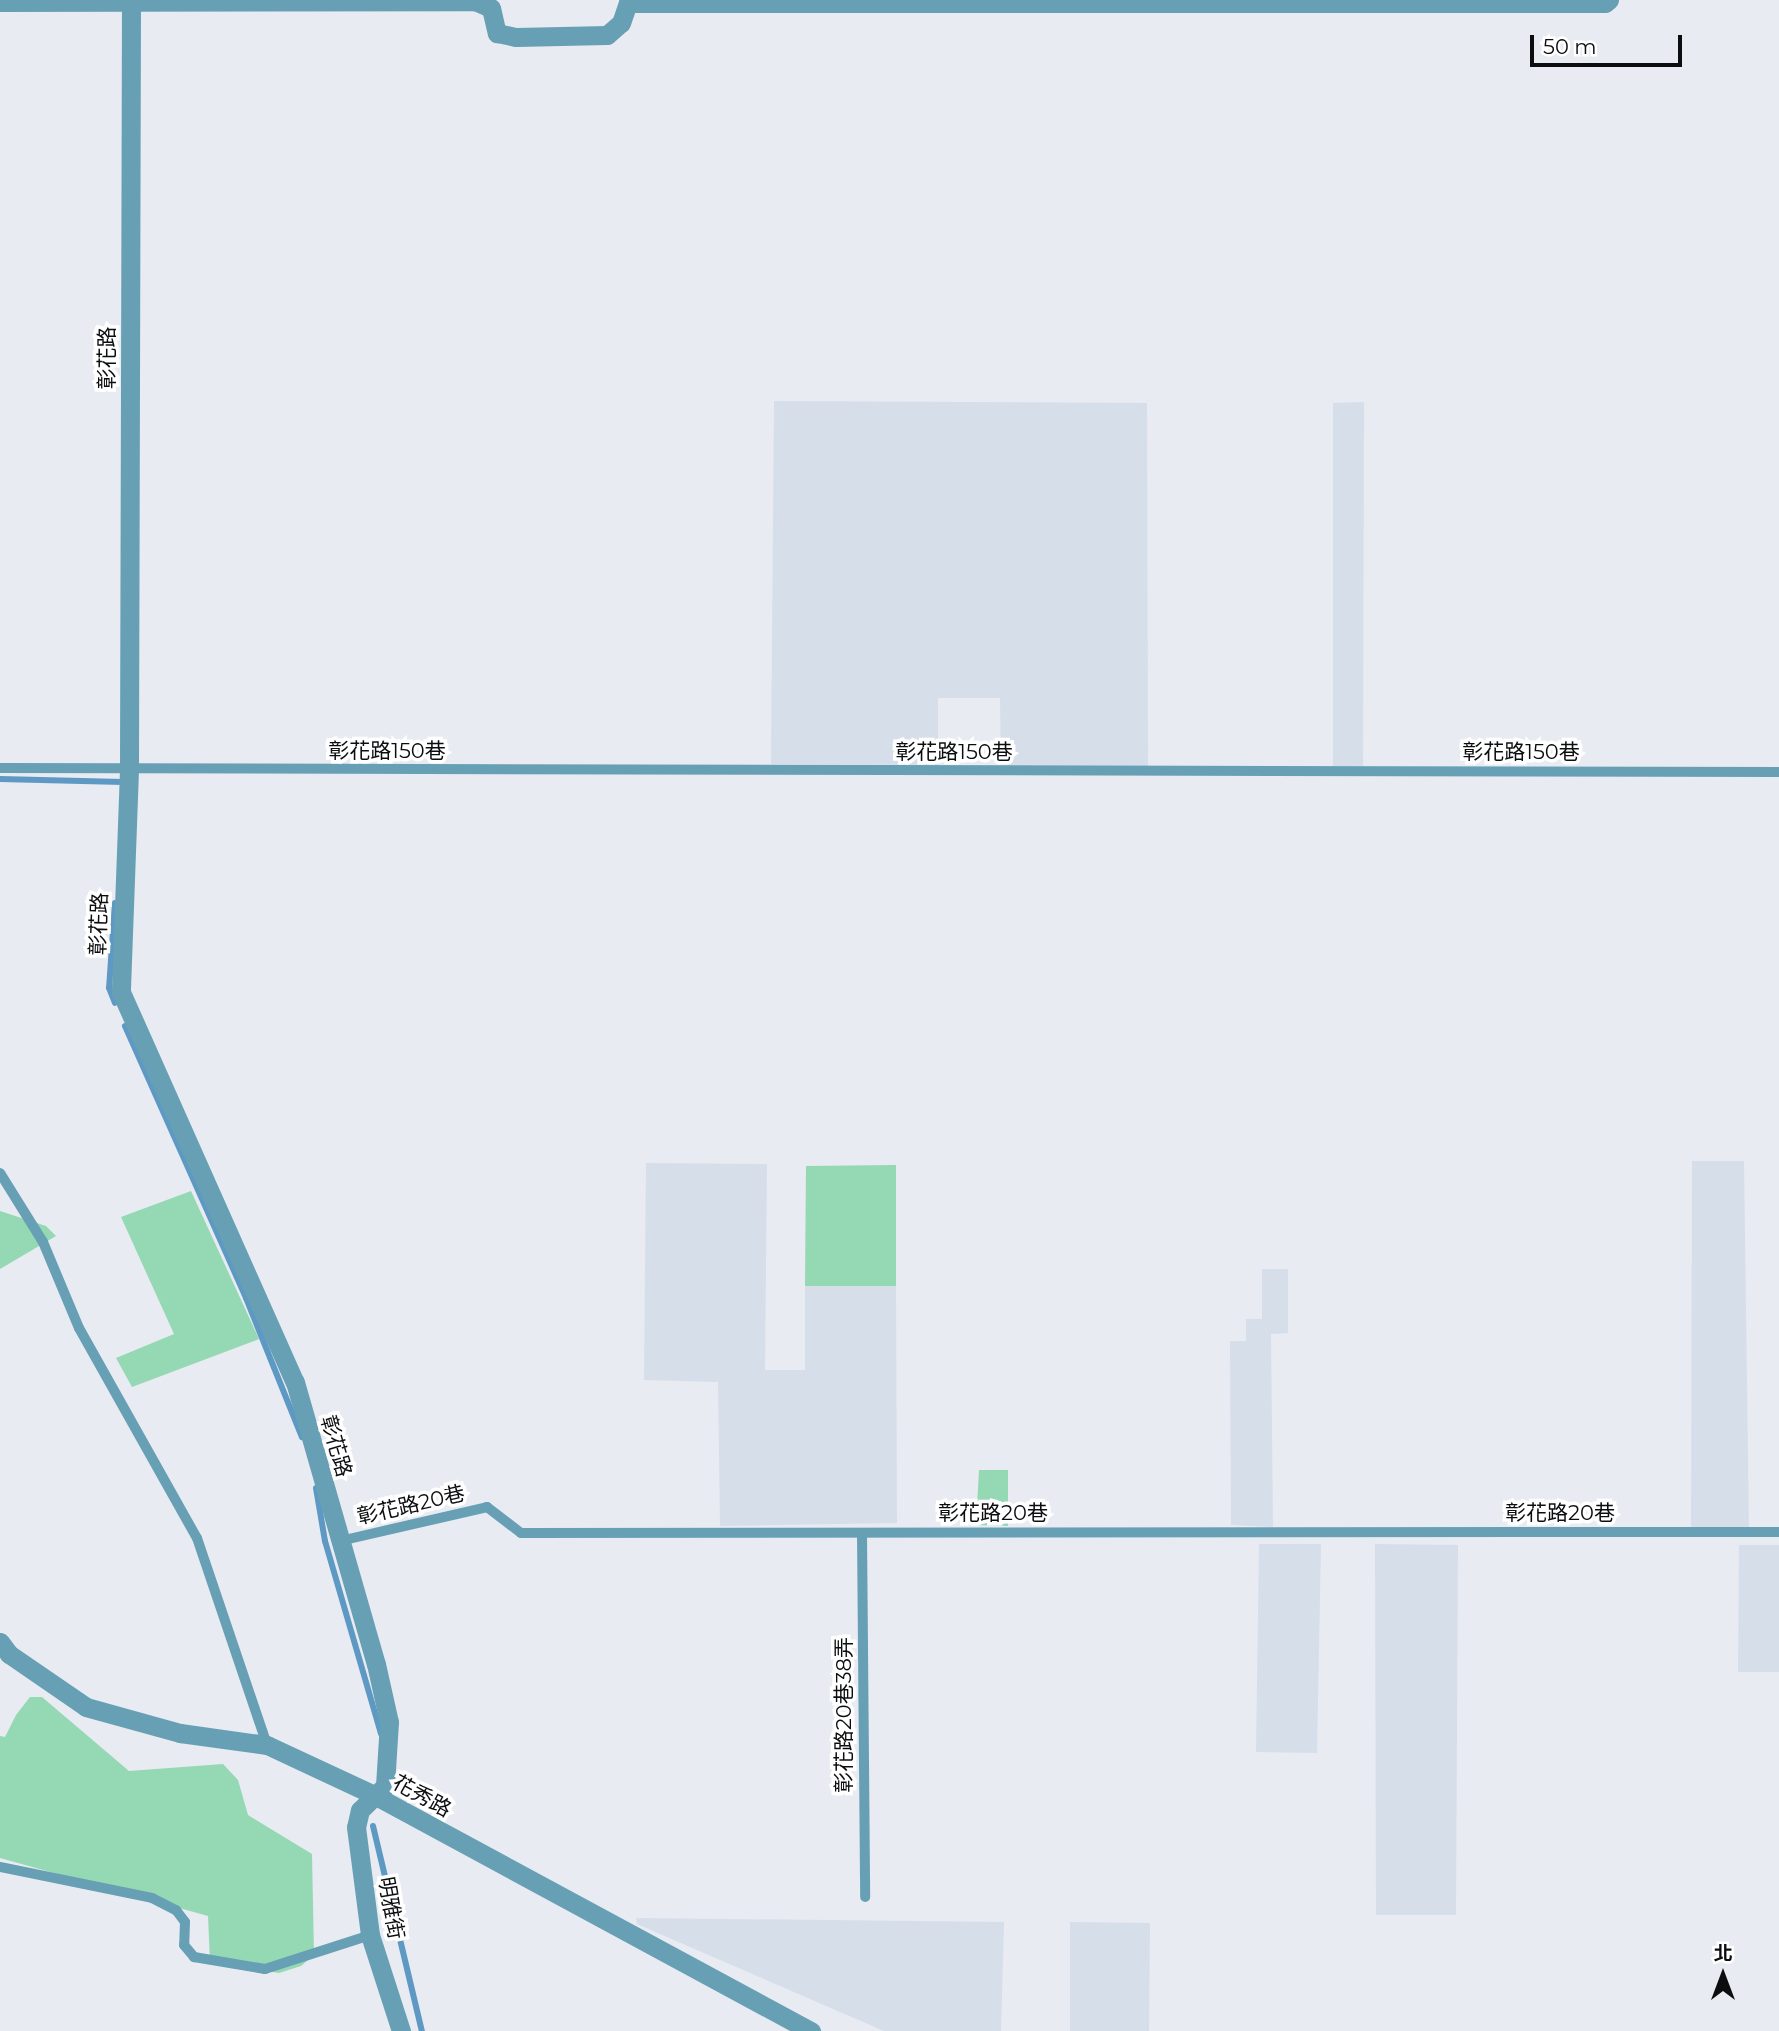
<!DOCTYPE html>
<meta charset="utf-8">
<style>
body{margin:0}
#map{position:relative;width:1779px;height:2031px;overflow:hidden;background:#e8ebf1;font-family:Montserrat,"Noto Sans TC",sans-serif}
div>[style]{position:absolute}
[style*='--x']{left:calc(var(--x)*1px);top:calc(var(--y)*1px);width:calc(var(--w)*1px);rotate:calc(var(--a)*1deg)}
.built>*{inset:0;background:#d6deea}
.green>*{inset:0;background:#95d8b4}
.stream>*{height:6px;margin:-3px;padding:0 3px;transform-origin:3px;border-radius:3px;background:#5d99c3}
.service>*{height:10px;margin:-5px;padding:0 5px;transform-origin:5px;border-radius:5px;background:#67a0b5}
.minor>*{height:19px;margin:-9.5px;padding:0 9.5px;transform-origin:9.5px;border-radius:9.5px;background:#67a0b5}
.tertiary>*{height:19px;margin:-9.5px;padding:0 9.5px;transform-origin:9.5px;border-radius:9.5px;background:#67a0b5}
span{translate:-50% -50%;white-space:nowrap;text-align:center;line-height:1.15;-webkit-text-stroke:7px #fff;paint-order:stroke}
.street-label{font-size:21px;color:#0c0d0f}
.north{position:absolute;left:1688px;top:1940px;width:70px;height:70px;-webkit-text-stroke:5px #fff;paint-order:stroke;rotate:0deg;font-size:19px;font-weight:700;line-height:28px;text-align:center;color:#0c0d0f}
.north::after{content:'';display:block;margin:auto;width:24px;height:32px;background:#0c0d0f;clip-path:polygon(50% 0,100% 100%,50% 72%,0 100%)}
.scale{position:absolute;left:1530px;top:35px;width:152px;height:32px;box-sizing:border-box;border:4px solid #0c0d0f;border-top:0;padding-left:9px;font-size:21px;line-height:24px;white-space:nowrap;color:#0c0d0f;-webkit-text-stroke:5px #fff;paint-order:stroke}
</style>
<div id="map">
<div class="built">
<div style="clip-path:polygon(774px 401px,1147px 403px,1148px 766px,1001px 765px,1000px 698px,938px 698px,938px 765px,771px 764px)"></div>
<div style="clip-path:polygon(1364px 402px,1363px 766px,1333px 766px,1333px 403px)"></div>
<div style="clip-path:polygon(1692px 1161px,1744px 1161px,1749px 1531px,1691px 1530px)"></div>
<div style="clip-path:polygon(646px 1163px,767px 1164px,765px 1370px,805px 1370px,805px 1286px,896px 1286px,897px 1523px,720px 1526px,718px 1382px,644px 1380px)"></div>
<div style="clip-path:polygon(1262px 1269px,1288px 1269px,1288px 1333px,1271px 1334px,1273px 1527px,1231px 1525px,1230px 1341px,1246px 1341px,1246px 1319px,1262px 1319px)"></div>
<div style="clip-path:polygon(1259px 1544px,1321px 1544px,1317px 1753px,1256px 1752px)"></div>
<div style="clip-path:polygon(1375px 1544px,1458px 1545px,1456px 1915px,1376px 1915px)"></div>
<div style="clip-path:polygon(1739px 1545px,1779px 1545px,1779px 1672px,1738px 1672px)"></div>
<div style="clip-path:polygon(636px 1918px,1004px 1922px,1001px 2031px,884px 2031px,637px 1924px)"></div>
<div style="clip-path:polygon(1070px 1922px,1150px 1923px,1149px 2031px,1070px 2031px)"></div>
</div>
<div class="green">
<div style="clip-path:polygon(896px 1165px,896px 1286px,805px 1286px,806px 1166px)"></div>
<div style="clip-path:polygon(191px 1191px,259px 1339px,132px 1387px,116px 1358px,174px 1334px,121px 1217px)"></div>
<div style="clip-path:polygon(0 1211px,46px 1226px,56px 1236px,0 1269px)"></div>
<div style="clip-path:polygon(979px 1470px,1008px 1470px,1008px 1526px,976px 1525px)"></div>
<div style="clip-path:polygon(30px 1697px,42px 1697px,129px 1771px,223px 1764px,238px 1780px,248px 1815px,312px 1854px,314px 1955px,301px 1966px,279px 1973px,210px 1962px,208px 1916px,0 1858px,0 1736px,5px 1737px,16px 1715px)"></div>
</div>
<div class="stream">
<div style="--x:0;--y:779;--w:123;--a:1.4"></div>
<div style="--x:123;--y:782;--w:2;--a:90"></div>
<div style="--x:115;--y:903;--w:85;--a:94"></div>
<div style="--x:109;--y:988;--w:16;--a:68"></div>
<div style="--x:125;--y:1026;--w:298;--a:66"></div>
<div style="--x:246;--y:1298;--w:150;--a:68.1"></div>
<div style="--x:316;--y:1488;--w:54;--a:80.4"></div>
<div style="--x:325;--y:1541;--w:201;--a:73.8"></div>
<div style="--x:373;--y:1826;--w:211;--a:76.6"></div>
</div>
<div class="service">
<div style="--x:0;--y:768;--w:1779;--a:0.13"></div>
<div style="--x:0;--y:1173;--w:81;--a:58.1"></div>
<div style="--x:43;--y:1242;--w:93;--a:67.3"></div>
<div style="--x:79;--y:1328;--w:241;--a:60.7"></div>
<div style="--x:197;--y:1538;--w:219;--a:71.3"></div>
<div style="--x:862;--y:1533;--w:364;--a:89.5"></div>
<div style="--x:340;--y:1541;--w:151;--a:-13"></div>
<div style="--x:487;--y:1507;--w:43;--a:37.4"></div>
<div style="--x:521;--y:1533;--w:1258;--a:-0.05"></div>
<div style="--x:0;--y:1867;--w:155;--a:11.5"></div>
<div style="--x:152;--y:1898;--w:27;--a:27"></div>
<div style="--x:176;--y:1910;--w:15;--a:53"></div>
<div style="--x:185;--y:1922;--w:23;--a:92"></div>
<div style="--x:184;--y:1945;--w:16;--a:50"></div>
<div style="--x:194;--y:1957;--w:72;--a:9.6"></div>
<div style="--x:265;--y:1969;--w:110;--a:-17.9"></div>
</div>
<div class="minor">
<div style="--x:0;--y:2;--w:475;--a:-0.1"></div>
<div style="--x:475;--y:1;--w:17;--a:24"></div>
<div style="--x:491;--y:8;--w:26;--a:77"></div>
<div style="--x:497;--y:33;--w:19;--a:12"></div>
<div style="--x:516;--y:37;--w:91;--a:-1.3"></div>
<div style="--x:607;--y:35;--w:18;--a:-41"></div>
<div style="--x:621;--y:23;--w:21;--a:-71"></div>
<div style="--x:628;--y:3;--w:977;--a:0"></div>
<div style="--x:1605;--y:3;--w:5;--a:-37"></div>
</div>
<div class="tertiary">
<div style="--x:131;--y:0;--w:770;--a:90.15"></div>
<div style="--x:129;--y:770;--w:222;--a:92.1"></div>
<div style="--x:121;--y:992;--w:427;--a:66"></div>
<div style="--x:295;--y:1382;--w:293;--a:74"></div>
<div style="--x:376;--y:1664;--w:59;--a:77.4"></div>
<div style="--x:389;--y:1722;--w:64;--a:93.6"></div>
<div style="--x:385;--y:1786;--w:35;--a:136"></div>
<div style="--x:360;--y:1810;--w:17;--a:103"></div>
<div style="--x:356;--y:1827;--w:109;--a:82.6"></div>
<div style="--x:370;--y:1935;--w:101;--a:72.1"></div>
<div style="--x:0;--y:1642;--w:15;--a:53"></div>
<div style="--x:9;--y:1654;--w:93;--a:34.5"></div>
<div style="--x:86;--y:1707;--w:98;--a:15.5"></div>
<div style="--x:180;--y:1733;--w:88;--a:7.9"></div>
<div style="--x:267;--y:1745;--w:118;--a:25"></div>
<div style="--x:374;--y:1795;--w:497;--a:28.4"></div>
</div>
<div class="street-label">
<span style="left:107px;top:358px;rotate:-90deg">彰花路</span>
<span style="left:387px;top:751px">彰花路150巷</span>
<span style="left:954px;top:752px">彰花路150巷</span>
<span style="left:1521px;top:752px">彰花路150巷</span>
<span style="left:99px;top:924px;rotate:-88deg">彰花路</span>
<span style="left:336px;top:1446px;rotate:74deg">彰花路</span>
<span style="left:411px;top:1505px;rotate:-13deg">彰花路20巷</span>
<span style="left:993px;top:1513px">彰花路20巷</span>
<span style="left:1560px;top:1513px">彰花路20巷</span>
<span style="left:844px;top:1715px;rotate:-90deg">彰花路20巷38弄</span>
<span style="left:422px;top:1796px;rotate:29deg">花秀路</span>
<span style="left:391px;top:1908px;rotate:80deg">明雅街</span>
</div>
<div class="north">北</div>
<div class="scale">50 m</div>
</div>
